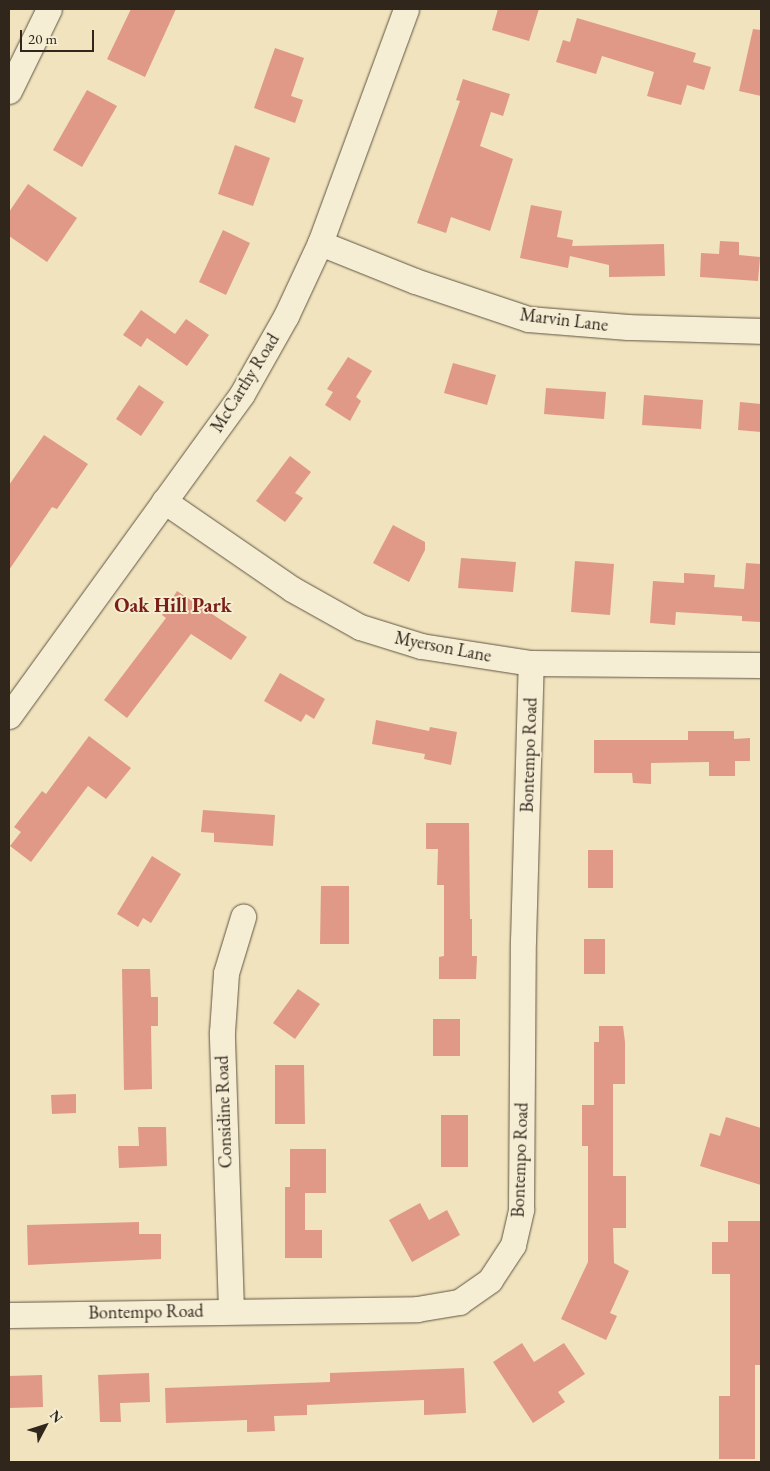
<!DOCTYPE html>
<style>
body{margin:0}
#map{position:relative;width:770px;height:1471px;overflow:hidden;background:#f0e3bd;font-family:"EB Garamond",serif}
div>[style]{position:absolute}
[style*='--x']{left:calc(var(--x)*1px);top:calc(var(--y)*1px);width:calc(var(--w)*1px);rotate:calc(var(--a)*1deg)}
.building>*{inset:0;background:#e09986}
.roads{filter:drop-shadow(0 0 1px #615544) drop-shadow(0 0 1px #615544)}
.minor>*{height:25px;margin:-12.5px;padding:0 12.5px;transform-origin:12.5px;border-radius:12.5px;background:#f5edd4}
span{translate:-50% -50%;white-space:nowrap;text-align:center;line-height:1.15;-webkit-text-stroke:4px #f5edd4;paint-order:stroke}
.street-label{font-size:18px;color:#31261c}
.quarter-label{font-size:20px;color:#7a1f14;font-weight:700}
.frame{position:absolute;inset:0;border:10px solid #31261c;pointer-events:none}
.north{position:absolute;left:20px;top:1401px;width:50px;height:50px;-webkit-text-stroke:4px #f5edd4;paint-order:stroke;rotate:50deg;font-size:14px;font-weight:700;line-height:20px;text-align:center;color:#31261c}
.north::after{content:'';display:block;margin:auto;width:18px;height:22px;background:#31261c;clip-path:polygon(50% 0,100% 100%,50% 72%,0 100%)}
.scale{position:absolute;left:20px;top:30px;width:74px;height:22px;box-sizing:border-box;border:2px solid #31261c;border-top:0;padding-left:6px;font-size:15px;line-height:18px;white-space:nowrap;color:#31261c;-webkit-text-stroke:4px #f5edd4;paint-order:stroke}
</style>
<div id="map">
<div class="building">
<div style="clip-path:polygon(131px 9px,176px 9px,145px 77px,107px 59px)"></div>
<div style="clip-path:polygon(498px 9px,539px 9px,529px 41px,492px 30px)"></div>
<div style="clip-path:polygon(577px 18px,696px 53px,693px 62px,711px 67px,704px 90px,687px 85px,681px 105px,647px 96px,654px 72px,602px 56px,596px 74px,556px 62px,563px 40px,570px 42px)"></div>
<div style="clip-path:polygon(753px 29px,761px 30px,761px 96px,739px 91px)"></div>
<div style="clip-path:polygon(275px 48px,304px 58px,291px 96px,303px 100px,295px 123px,254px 108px)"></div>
<div style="clip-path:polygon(463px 79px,510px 94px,503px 116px,491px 112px,480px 146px,513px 159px,490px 231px,451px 217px,446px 233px,417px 223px,460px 101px,456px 100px)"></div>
<div style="clip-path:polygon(87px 90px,117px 106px,82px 167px,53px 150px)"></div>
<div style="clip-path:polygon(235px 145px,270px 158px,253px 206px,218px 194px)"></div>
<div style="clip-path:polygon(28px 184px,77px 218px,47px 262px,9px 236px,9px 212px)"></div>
<div style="clip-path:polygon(531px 205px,562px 211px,557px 237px,573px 240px,572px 246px,664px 244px,665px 276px,609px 277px,609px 265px,570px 256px,568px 268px,520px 258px)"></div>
<div style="clip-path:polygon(223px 230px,250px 243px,226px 295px,199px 282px)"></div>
<div style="clip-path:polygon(720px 241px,739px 242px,739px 255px,760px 257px,758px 281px,700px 277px,701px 253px,719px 254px)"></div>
<div style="clip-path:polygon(141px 310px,175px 334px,186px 319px,209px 335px,187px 366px,147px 338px,141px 347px,123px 335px)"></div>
<div style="clip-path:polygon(348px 357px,372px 371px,356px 397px,361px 401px,350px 421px,325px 405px,333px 392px,327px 389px)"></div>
<div style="clip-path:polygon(453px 363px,496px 375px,487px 405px,444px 393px)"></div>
<div style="clip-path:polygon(139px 385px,164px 402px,141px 436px,116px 419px)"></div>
<div style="clip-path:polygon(546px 388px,606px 392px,604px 419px,544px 414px)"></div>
<div style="clip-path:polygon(644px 395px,703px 400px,701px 429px,642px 425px)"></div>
<div style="clip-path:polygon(740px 402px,761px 404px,761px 432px,738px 430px)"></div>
<div style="clip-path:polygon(44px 435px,88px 464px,57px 509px,52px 507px,9px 570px,9px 485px)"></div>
<div style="clip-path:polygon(290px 456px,311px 472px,295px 493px,303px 498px,285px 522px,256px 501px)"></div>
<div style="clip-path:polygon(393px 525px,425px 542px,425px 550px,409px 582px,373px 563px)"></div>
<div style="clip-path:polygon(461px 558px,516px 562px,513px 592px,458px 588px)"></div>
<div style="clip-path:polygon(575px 561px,614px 564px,610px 615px,571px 612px)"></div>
<div style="clip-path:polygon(746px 563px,761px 564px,761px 622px,742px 621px,742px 616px,676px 612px,675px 625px,650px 623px,653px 581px,684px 583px,684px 573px,715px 575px,714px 587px,744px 589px)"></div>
<div style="clip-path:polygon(177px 591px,247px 637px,231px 660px,191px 634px,127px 718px,104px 700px,166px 618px,162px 615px)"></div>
<div style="clip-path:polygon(280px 673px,325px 699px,314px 719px,306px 714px,301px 722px,264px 701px)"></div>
<div style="clip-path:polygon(376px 720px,429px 731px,430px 727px,457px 732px,451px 765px,424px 759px,425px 754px,372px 744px)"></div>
<div style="clip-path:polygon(688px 731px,734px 731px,734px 739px,750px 738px,750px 761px,735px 761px,735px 776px,709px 776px,709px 762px,651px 763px,651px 784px,633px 783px,632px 773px,594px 773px,594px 740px,688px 740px)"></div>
<div style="clip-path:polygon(89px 736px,131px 768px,106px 799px,88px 786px,31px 862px,10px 846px,21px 832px,14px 827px,42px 791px,46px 794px)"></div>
<div style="clip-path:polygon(203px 810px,275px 815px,273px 846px,214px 842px,214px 833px,201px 832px)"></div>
<div style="clip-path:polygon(426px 823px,469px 823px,470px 919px,472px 919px,472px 956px,477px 956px,476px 979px,439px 979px,439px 957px,444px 956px,444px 885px,437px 885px,438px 849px,426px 849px)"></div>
<div style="clip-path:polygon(588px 850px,613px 850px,613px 888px,588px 888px)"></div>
<div style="clip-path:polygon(152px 856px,181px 874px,151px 923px,143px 918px,138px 927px,117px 914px)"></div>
<div style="clip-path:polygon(321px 886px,349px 886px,349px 944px,320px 944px)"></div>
<div style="clip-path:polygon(584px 939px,605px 939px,605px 974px,584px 974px)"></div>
<div style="clip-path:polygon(122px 969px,150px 969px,151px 997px,158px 997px,158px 1026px,151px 1026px,152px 1089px,124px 1090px)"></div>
<div style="clip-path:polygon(298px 989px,320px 1004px,295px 1039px,273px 1023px)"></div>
<div style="clip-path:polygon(433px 1019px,460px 1019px,460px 1056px,433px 1056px)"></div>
<div style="clip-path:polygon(599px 1026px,623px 1026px,625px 1042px,625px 1084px,613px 1084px,613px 1176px,626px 1176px,626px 1228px,613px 1228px,614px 1263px,629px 1271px,610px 1313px,617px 1316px,606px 1340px,561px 1319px,588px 1262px,588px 1146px,582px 1146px,582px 1105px,594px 1105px,594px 1042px,599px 1042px)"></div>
<div style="clip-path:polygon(275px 1065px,304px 1065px,305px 1124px,275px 1124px)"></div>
<div style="clip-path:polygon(76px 1094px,76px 1113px,52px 1114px,51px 1095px)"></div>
<div style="clip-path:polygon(441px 1115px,468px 1115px,468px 1167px,441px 1167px)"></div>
<div style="clip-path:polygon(726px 1117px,761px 1128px,761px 1185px,700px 1166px,710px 1133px,720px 1136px)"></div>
<div style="clip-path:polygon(138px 1127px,166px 1127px,167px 1166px,119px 1168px,118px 1146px,139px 1146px)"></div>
<div style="clip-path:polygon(290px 1149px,326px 1149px,326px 1193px,305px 1193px,305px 1230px,322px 1230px,322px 1258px,285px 1258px,285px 1187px,290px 1187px)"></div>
<div style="clip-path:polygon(420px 1203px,429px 1220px,447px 1210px,460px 1235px,412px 1262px,389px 1220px)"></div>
<div style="clip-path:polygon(728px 1221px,761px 1221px,761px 1365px,755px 1365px,755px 1459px,719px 1459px,719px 1396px,730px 1396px,730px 1274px,712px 1274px,712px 1242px,728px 1242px)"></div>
<div style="clip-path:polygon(139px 1222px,139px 1234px,161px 1234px,161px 1259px,28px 1265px,27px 1225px)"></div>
<div style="clip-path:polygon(522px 1343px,534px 1362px,564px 1343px,585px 1374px,558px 1392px,565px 1402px,533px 1423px,493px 1362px)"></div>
<div style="clip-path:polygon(464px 1368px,466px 1413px,424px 1415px,424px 1400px,307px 1405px,307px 1415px,274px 1416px,275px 1431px,247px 1432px,247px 1420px,166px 1423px,165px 1388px,330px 1382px,330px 1373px)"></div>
<div style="clip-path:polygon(149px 1373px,150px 1402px,120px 1403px,121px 1422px,100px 1422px,98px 1375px)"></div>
<div style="clip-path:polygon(42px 1375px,43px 1407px,9px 1408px,9px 1376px)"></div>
</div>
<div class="roads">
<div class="minor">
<div style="--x:9;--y:91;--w:91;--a:-64"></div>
<div style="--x:320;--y:243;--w:102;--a:21.8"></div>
<div style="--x:415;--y:281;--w:119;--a:18.6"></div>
<div style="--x:528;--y:319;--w:100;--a:4.6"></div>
<div style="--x:628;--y:327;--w:133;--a:1.7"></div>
<div style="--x:164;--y:501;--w:155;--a:34.5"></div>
<div style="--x:292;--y:589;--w:78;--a:29.2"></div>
<div style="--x:360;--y:627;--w:64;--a:17.3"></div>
<div style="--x:421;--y:646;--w:111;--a:8.8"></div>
<div style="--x:531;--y:663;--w:230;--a:0.5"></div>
<div style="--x:9;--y:716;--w:397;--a:-54.1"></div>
<div style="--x:242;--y:394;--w:90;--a:-60.6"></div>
<div style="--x:286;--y:316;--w:81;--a:-65"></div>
<div style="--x:320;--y:243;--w:249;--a:-69.8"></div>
<div style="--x:231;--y:1310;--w:278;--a:-91.9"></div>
<div style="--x:222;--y:1032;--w:59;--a:-86.1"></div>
<div style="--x:226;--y:973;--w:59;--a:-73.1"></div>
<div style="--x:9;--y:1315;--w:408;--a:-0.8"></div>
<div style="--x:417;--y:1309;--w:43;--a:-9.5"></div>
<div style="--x:459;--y:1302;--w:38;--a:-35"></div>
<div style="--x:490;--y:1280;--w:42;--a:-56.7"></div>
<div style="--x:513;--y:1245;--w:37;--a:-77"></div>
<div style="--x:521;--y:1209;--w:268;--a:-89.6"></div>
<div style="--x:523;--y:941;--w:278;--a:-88.4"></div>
</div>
</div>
<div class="street-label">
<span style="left:564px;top:320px;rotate:7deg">Marvin Lane</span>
<span style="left:245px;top:383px;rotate:-58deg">McCarthy Road</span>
<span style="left:443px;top:647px;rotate:11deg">Myerson Lane</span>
<span style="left:529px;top:755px;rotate:-88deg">Bontempo Road</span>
<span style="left:224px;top:1112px;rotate:-92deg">Considine Road</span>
<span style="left:520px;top:1160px;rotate:-88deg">Bontempo Road</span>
<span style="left:146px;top:1312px;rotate:-1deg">Bontempo Road</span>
</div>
<div class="quarter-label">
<span style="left:173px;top:605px">Oak Hill Park</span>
</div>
<div class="frame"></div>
<div class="north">N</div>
<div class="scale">20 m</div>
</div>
